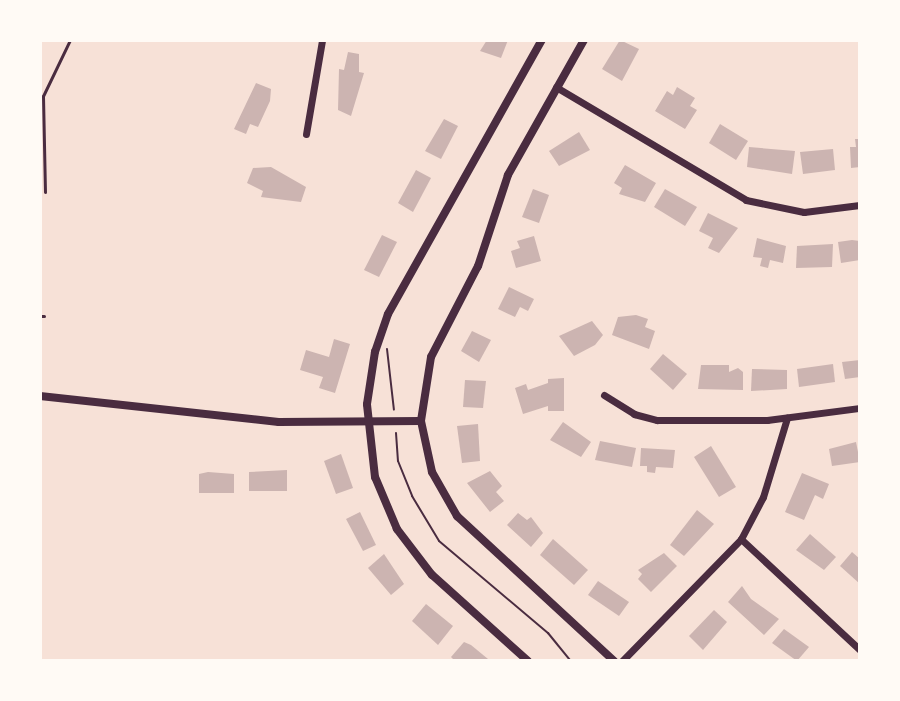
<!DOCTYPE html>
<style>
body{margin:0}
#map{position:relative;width:900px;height:701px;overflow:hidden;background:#f7e1d7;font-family:"DejaVu Sans",sans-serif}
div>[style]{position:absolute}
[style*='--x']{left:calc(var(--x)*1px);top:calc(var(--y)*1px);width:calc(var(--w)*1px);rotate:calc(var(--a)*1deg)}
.building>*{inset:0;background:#ccb4b1}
.path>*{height:2px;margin:-1px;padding:0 1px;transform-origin:1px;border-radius:1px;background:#4a2c40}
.service>*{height:3px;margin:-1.5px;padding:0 1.5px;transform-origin:1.5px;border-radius:1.5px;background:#4a2c40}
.minor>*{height:7px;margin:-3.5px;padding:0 3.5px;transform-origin:3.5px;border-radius:3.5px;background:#4a2c40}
.tertiary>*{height:8px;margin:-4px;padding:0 4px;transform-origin:4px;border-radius:4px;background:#4a2c40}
span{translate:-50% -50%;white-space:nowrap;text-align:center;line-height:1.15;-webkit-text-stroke:7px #fffaf5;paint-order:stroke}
.frame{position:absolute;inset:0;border:42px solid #fffaf5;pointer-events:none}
</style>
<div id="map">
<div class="building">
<div style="clip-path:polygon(487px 40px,508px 40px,501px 58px,480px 51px)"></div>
<div style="clip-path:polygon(620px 40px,639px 49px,622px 81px,602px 69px)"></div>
<div style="clip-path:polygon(348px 52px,359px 54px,359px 72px,364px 73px,351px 116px,338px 110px,339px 69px,344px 70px)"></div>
<div style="clip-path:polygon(256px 83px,271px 89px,270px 101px,258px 127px,250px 124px,246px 134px,234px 129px)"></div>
<div style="clip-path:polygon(677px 87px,695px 98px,690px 106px,697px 110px,685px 129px,655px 111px,667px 91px,673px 95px)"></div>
<div style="clip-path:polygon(444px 119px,458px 126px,441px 159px,425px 151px)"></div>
<div style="clip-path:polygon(720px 124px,748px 141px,736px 160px,709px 143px)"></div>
<div style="clip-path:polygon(579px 132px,590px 150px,559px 166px,549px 151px)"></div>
<div style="clip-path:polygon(855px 139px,860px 139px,860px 167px,851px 168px,850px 147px,856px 147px)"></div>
<div style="clip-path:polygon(749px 147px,795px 151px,792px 174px,747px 167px)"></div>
<div style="clip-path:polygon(833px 149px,835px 170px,803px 174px,800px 152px)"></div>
<div style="clip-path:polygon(625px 165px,656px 183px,645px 202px,619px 194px,622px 188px,614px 183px)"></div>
<div style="clip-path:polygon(271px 167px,306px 187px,301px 202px,261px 197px,263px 191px,247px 183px,253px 168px)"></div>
<div style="clip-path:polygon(416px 170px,431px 178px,413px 212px,398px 203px)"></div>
<div style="clip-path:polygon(533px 189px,549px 195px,539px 223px,522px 217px)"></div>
<div style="clip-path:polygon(665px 189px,697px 207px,685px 226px,654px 207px)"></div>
<div style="clip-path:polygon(708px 213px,738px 228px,719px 253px,708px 248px,713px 238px,699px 231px)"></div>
<div style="clip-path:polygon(382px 235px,397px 242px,379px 277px,364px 270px)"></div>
<div style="clip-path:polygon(534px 236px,541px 261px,516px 268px,511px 251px,520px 248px,517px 241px)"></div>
<div style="clip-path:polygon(757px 238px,786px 246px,783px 263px,770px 260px,768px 268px,760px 266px,762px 258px,753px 257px)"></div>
<div style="clip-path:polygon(852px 240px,860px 241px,860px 260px,841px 263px,838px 242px)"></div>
<div style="clip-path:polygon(833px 244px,832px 267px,796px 268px,797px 246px)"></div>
<div style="clip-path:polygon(509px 287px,534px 299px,528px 311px,520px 307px,515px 317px,498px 309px)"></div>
<div style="clip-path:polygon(636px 315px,648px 319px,645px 327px,655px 331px,649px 349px,612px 335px,618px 317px)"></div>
<div style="clip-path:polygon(592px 321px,603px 335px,595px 345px,574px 356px,559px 336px)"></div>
<div style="clip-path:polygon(472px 331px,491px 340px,479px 362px,461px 351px)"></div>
<div style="clip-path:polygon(334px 339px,350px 344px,335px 393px,319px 388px,323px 377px,300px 370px,306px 350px,329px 357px)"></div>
<div style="clip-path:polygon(663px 354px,687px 374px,673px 390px,650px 369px)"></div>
<div style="clip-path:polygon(860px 360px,860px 377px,845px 379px,842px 362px)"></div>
<div style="clip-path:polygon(833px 364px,835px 382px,799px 387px,797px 369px)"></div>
<div style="clip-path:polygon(701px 365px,729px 365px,729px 372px,738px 368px,743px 372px,743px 390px,698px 389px)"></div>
<div style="clip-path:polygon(752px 369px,787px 370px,787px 389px,751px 391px)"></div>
<div style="clip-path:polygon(564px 378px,564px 411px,548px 411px,548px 406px,523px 414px,515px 388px,526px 384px,528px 390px,548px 383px,548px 379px)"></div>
<div style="clip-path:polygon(465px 380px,486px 381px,483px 408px,463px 407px)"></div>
<div style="clip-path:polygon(563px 422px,591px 442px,581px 457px,550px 440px)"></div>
<div style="clip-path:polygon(478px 424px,480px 461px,462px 463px,457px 426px)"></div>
<div style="clip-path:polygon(600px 441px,636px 448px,632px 467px,595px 460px)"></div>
<div style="clip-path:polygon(856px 442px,860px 462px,832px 466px,829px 449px)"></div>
<div style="clip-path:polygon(711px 446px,736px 487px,719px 497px,694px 457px)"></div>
<div style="clip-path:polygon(641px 448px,675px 450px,673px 468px,656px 467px,655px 473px,647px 472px,647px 466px,640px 466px)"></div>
<div style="clip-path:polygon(341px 454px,353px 488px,336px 494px,324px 461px)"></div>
<div style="clip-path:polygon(287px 470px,287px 491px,249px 491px,249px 472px)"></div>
<div style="clip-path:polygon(490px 471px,502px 486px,496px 492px,504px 501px,490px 512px,467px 483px)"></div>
<div style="clip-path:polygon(208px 472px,234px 474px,234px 493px,199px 493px,199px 474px)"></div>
<div style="clip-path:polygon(802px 473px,829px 484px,823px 499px,815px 495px,804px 520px,785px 512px)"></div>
<div style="clip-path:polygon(697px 510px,714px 524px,684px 556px,670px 545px)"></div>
<div style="clip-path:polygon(360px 512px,376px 545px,363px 551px,346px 519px)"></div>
<div style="clip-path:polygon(518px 513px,527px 520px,531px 517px,543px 533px,531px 547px,507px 525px)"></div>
<div style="clip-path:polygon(810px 534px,836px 557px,824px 570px,796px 550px)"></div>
<div style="clip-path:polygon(553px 539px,588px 570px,574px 585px,540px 555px)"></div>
<div style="clip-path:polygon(852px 552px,860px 559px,860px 584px,840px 566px)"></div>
<div style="clip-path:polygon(664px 553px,677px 566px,651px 592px,638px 579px,642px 574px,638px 570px)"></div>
<div style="clip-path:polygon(384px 554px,404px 584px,391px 595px,368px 568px)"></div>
<div style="clip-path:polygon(598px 581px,629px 602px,619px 616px,588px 595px)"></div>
<div style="clip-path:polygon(742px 586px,751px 599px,779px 619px,764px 635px,728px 602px)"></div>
<div style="clip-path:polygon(426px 604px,453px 626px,438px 645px,412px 621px)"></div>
<div style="clip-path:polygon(714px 610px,727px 622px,703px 650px,689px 636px)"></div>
<div style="clip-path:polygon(784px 629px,809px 647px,797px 661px,772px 643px)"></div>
<div style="clip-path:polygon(464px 642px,471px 645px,488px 659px,455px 661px,451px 657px)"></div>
</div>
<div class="path">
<div style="--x:387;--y:349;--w:61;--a:83.5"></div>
<div style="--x:396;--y:433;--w:28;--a:86"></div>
<div style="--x:398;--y:461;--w:38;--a:68"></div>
<div style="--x:412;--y:496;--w:52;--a:59"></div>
<div style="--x:439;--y:541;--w:143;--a:40.2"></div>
<div style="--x:548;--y:633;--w:36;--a:51"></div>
</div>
<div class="service">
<div style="--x:45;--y:192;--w:96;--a:-91.2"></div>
<div style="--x:43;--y:96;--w:62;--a:-64.3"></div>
<div style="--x:40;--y:316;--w:4;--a:0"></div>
</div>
<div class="minor">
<div style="--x:556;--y:87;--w:221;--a:30.7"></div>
<div style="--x:746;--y:200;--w:59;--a:11.7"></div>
<div style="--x:804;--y:212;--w:56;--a:-7.1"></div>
<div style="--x:306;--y:134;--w:95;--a:-80.3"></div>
<div style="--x:604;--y:395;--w:36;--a:32"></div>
<div style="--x:634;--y:414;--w:24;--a:15"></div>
<div style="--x:657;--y:420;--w:110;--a:0"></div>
<div style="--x:767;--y:420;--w:94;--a:-7.4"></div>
<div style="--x:741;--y:539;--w:163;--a:43"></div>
<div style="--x:622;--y:661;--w:170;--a:-45.7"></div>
<div style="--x:741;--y:539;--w:47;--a:-62.4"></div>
<div style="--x:763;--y:497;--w:83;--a:-73.1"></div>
</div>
<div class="tertiary">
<div style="--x:584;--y:40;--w:155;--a:119.4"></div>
<div style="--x:508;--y:175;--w:96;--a:108.2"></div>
<div style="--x:478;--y:266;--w:102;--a:117.3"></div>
<div style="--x:431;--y:357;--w:65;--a:98.9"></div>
<div style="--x:421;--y:421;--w:52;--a:77.8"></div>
<div style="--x:432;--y:472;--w:51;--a:60.4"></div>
<div style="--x:457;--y:516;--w:214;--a:42.7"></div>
<div style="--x:40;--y:396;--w:240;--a:6.2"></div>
<div style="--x:279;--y:422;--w:142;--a:-0.4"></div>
<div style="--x:528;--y:661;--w:129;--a:-138.1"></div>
<div style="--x:432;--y:575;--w:58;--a:-127.3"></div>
<div style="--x:397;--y:529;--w:56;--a:-112.9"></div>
<div style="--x:375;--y:477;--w:73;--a:-96.3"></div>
<div style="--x:367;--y:404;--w:53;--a:-81.3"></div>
<div style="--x:375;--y:352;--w:40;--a:-71.1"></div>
<div style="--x:388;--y:314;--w:314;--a:-60.7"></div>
</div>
<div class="frame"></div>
</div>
